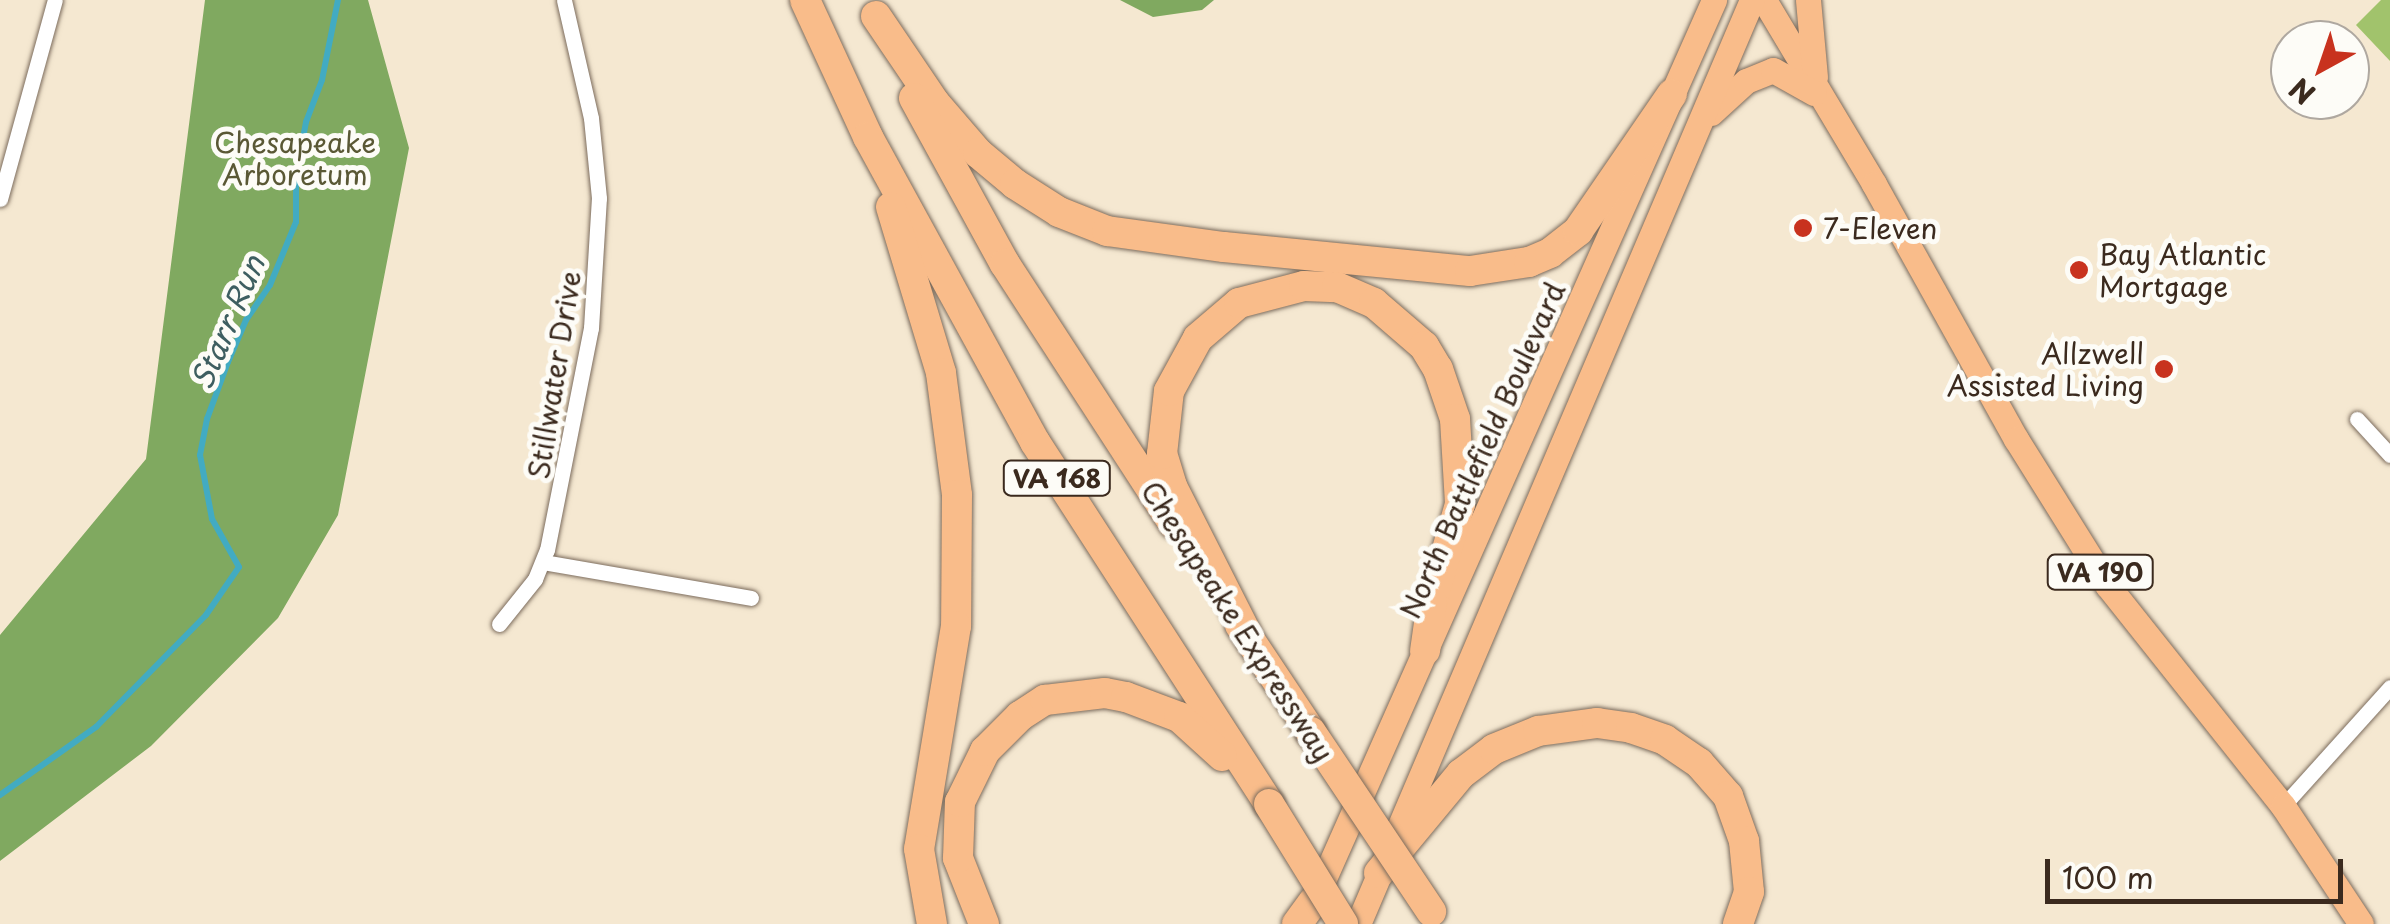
<!DOCTYPE html>
<style>
body{margin:0}
#map{position:relative;width:2390px;height:924px;overflow:hidden;background:#f5e8d1;font-family:"Playpen Sans",sans-serif}
div>[style]{position:absolute}
[style*='--x']{left:calc(var(--x)*1px);top:calc(var(--y)*1px);width:calc(var(--w)*1px);rotate:calc(var(--a)*1deg)}
.green>*{inset:0;background:#a1c36c}
.forest>*{inset:0;background:#80a960}
.stream>*{height:6px;margin:-3px;padding:0 3px;transform-origin:3px;border-radius:3px;background:#42abc2}
.roads{filter:drop-shadow(0 0 2px #7c6c5d) drop-shadow(0 0 2px #7c6c5d)}
.minor>*{height:15px;margin:-7.5px;padding:0 7.5px;transform-origin:7.5px;border-radius:7.5px;background:#fff}
.primary>*{height:25px;margin:-12.5px;padding:0 12.5px;transform-origin:12.5px;border-radius:12.5px;background:#f9bc8a}
.motorway>*{height:30px;margin:-15px;padding:0 15px;transform-origin:15px;border-radius:15px;background:#f9bc8a}
.bridges{filter:drop-shadow(0 0 2px #7c6c5d) drop-shadow(0 0 2px #7c6c5d)}
.motorway-bridge>*{height:30px;margin:-15px;padding:0 15px;transform-origin:15px;border-radius:15px;background:#f9bc8a}
.dots>*{width:28px;height:28px;translate:-50% -50%;box-sizing:border-box;border:5px solid #fdfcf7;border-radius:50%}
span{translate:-50% -50%;white-space:nowrap;text-align:center;line-height:1.15;-webkit-text-stroke:10px #fdfcf7;paint-order:stroke}
.shield-label span{padding:2px 8px;background:#fdfcf7;border:2px solid;border-radius:8px;-webkit-text-stroke-width:0}
.shield-label{font-size:25px;color:#3b2a1e;font-weight:700}
.park-label{font-size:28px;color:#5a5835}
.poi-label{font-size:28px;color:#3b2a1e}
.left{translate:0 -50%;text-align:left}
.right{translate:-100% -50%;text-align:right}
.street-label{font-size:28px;color:#3b2a1e}
.water-label{font-size:30px;color:#3e5e60;font-style:italic}
.north{position:absolute;left:2270px;top:20px;width:100px;height:100px;box-sizing:border-box;background:#fdfcf7;border:2px solid #afa8a0;border-radius:50%;rotate:220deg;font-size:28px;font-weight:700;line-height:40px;text-align:center;color:#3b2a1e}
.north::after{content:'';display:block;margin:auto;width:35px;height:45px;background:#c8321e;clip-path:polygon(50% 0,100% 100%,50% 72%,0 100%)}
.scale{position:absolute;left:2045px;top:859px;width:298px;height:45px;box-sizing:border-box;border:5px solid #3b2a1e;border-top:0;padding-left:12px;font-size:30px;line-height:35px;white-space:nowrap;color:#3b2a1e;-webkit-text-stroke:8px #fdfcf7;paint-order:stroke}
</style>
<div id="map">
<div class="green">
<div style="clip-path:polygon(2381px 0,2390px 0,2390px 61px,2356px 25px)"></div>
</div>
<div class="forest">
<div style="clip-path:polygon(205px 0,368px 0,409px 148px,338px 515px,278px 618px,151px 746px,0 861px,0 635px,146px 459px)"></div>
<div style="clip-path:polygon(1120px 0,1214px 0,1202px 10px,1153px 17px)"></div>
</div>
<div class="stream">
<div style="--x:0;--y:795;--w:118;--a:-35.3"></div>
<div style="--x:96;--y:727;--w:157;--a:-45.5"></div>
<div style="--x:206;--y:615;--w:58;--a:-55.5"></div>
<div style="--x:239;--y:567;--w:55;--a:-119.4"></div>
<div style="--x:212;--y:519;--w:65;--a:-100.6"></div>
<div style="--x:200;--y:455;--w:37;--a:-79"></div>
<div style="--x:207;--y:419;--w:61;--a:-69.8"></div>
<div style="--x:228;--y:362;--w:46;--a:-66.8"></div>
<div style="--x:246;--y:320;--w:42;--a:-55.6"></div>
<div style="--x:270;--y:285;--w:68;--a:-67.6"></div>
<div style="--x:296;--y:222;--w:47;--a:-90"></div>
<div style="--x:296;--y:175;--w:54;--a:-79.3"></div>
<div style="--x:306;--y:122;--w:45;--a:-69.1"></div>
<div style="--x:322;--y:80;--w:82;--a:-78.7"></div>
</div>
<div class="roads">
<div class="minor">
<div style="--x:0;--y:199;--w:206;--a:-74.6"></div>
<div style="--x:2357;--y:419;--w:49;--a:47.5"></div>
<div style="--x:543;--y:562;--w:211;--a:9.8"></div>
<div style="--x:499;--y:624;--w:58;--a:-51.3"></div>
<div style="--x:535;--y:579;--w:31;--a:-68"></div>
<div style="--x:547;--y:550;--w:226;--a:-78.8"></div>
<div style="--x:591;--y:328;--w:130;--a:-86.5"></div>
<div style="--x:599;--y:198;--w:80;--a:-95.7"></div>
<div style="--x:591;--y:118;--w:121;--a:-102.9"></div>
<div style="--x:2283;--y:806;--w:160;--a:-48"></div>
</div>
<div class="primary">
<div style="--x:1764;--y:0;--w:214;--a:59.1"></div>
<div style="--x:1874;--y:184;--w:292;--a:60.9"></div>
<div style="--x:2016;--y:439;--w:173;--a:58"></div>
<div style="--x:2108;--y:586;--w:281;--a:51.5"></div>
<div style="--x:2283;--y:806;--w:141;--a:56.5"></div>
<div style="--x:1808;--y:0;--w:77;--a:84.8"></div>
<div style="--x:1711;--y:113;--w:47;--a:-42.4"></div>
<div style="--x:1746;--y:81;--w:29;--a:-22"></div>
<div style="--x:1773;--y:70;--w:47;--a:29.3"></div>
<div style="--x:1314;--y:901;--w:986;--a:-66.06"></div>
<div style="--x:1358;--y:924;--w:1004;--a:-66.91"></div>
</div>
<div class="motorway">
<div style="--x:805;--y:0;--w:151;--a:65.3"></div>
<div style="--x:868;--y:137;--w:348;--a:61.3"></div>
<div style="--x:1035;--y:442;--w:431;--a:57.1"></div>
<div style="--x:876;--y:16;--w:105;--a:55.9"></div>
<div style="--x:935;--y:103;--w:66;--a:49.3"></div>
<div style="--x:978;--y:153;--w:48;--a:40"></div>
<div style="--x:1015;--y:184;--w:52;--a:32.5"></div>
<div style="--x:1059;--y:212;--w:52;--a:21.6"></div>
<div style="--x:1107;--y:231;--w:118;--a:7.8"></div>
<div style="--x:1224;--y:247;--w:247;--a:5.6"></div>
<div style="--x:1470;--y:271;--w:60;--a:-8.7"></div>
<div style="--x:1529;--y:262;--w:23;--a:-23"></div>
<div style="--x:1550;--y:253;--w:36;--a:-38"></div>
<div style="--x:1578;--y:231;--w:166;--a:-55.5"></div>
<div style="--x:914;--y:98;--w:189;--a:61.3"></div>
<div style="--x:1005;--y:264;--w:310;--a:57"></div>
<div style="--x:891;--y:207;--w:173;--a:73.2"></div>
<div style="--x:941;--y:373;--w:123;--a:82.5"></div>
<div style="--x:957;--y:495;--w:131;--a:90.4"></div>
<div style="--x:956;--y:626;--w:226;--a:99.4"></div>
<div style="--x:919;--y:849;--w:76;--a:80.2"></div>
<div style="--x:1240;--y:625;--w:128;--a:56.4"></div>
<div style="--x:1251;--y:642;--w:175;--a:-116.9"></div>
<div style="--x:1172;--y:486;--w:34;--a:-107"></div>
<div style="--x:1162;--y:454;--w:63;--a:-83.7"></div>
<div style="--x:1169;--y:391;--w:60;--a:-61.3"></div>
<div style="--x:1198;--y:338;--w:54;--a:-40.5"></div>
<div style="--x:1239;--y:303;--w:67;--a:-14.7"></div>
<div style="--x:1304;--y:286;--w:33;--a:2"></div>
<div style="--x:1337;--y:287;--w:40;--a:23.4"></div>
<div style="--x:1374;--y:303;--w:66;--a:40.7"></div>
<div style="--x:1424;--y:346;--w:27;--a:59"></div>
<div style="--x:1438;--y:369;--w:53;--a:71.2"></div>
<div style="--x:1455;--y:419;--w:85;--a:86.6"></div>
<div style="--x:1460;--y:504;--w:102;--a:105.9"></div>
<div style="--x:1432;--y:602;--w:49;--a:98.1"></div>
<div style="--x:1379;--y:873;--w:129;--a:-50.4"></div>
<div style="--x:1461;--y:774;--w:41;--a:-37.1"></div>
<div style="--x:1494;--y:749;--w:48;--a:-22.2"></div>
<div style="--x:1538;--y:731;--w:60;--a:-7.7"></div>
<div style="--x:1597;--y:723;--w:34;--a:8"></div>
<div style="--x:1631;--y:728;--w:36;--a:19"></div>
<div style="--x:1665;--y:740;--w:41;--a:34.1"></div>
<div style="--x:1699;--y:763;--w:44;--a:48.7"></div>
<div style="--x:1728;--y:796;--w:48;--a:70.4"></div>
<div style="--x:1744;--y:841;--w:51;--a:84.4"></div>
<div style="--x:1749;--y:892;--w:34;--a:109"></div>
<div style="--x:984;--y:924;--w:71;--a:-111.5"></div>
<div style="--x:958;--y:858;--w:56;--a:-88"></div>
<div style="--x:960;--y:802;--w:57;--a:-63.9"></div>
<div style="--x:985;--y:751;--w:49;--a:-45"></div>
<div style="--x:1020;--y:716;--w:30;--a:-33"></div>
<div style="--x:1045;--y:700;--w:60;--a:-6.7"></div>
<div style="--x:1105;--y:693;--w:21;--a:11"></div>
<div style="--x:1126;--y:697;--w:57;--a:20.7"></div>
<div style="--x:1179;--y:717;--w:58;--a:42.2"></div>
<div style="--x:1297;--y:924;--w:27;--a:-54"></div>
</div>
</div>
<div class="bridges">
<div class="motorway-bridge">
<div style="--x:1311;--y:732;--w:216;--a:56.2"></div>
<div style="--x:1269;--y:804;--w:141;--a:58.3"></div>
</div>
</div>
<div class="dots">
<div style="left:1803px;top:228px;background:#c8321e"></div>
<div style="left:2079px;top:270px;background:#c8321e"></div>
<div style="left:2164px;top:369px;background:#c8321e"></div>
</div>
<div class="shield-label">
<span style="left:1057px;top:478px">VA 168</span>
<span style="left:2100px;top:572px">VA 190</span>
</div>
<div class="park-label">
<span style="left:295px;top:158px">Chesapeake<br>Arboretum</span>
</div>
<div class="poi-label">
<span class="left" style="left:1823px;top:228px">7-Eleven</span>
<span class="left" style="left:2099px;top:270px">Bay Atlantic<br>Mortgage</span>
<span class="right" style="left:2144px;top:369px">Allzwell<br>Assisted Living</span>
</div>
<div class="street-label">
<span style="left:554px;top:375px;rotate:-81deg">Stillwater Drive</span>
<span style="left:1482px;top:450px;rotate:-66deg">North Battlefield Boulevard</span>
<span style="left:1238px;top:621px;rotate:57deg">Chesapeake Expressway</span>
</div>
<div class="water-label">
<span style="left:227px;top:322px;rotate:-67deg">Starr Run</span>
</div>
<div class="north">N</div>
<div class="scale">100 m</div>
</div>
